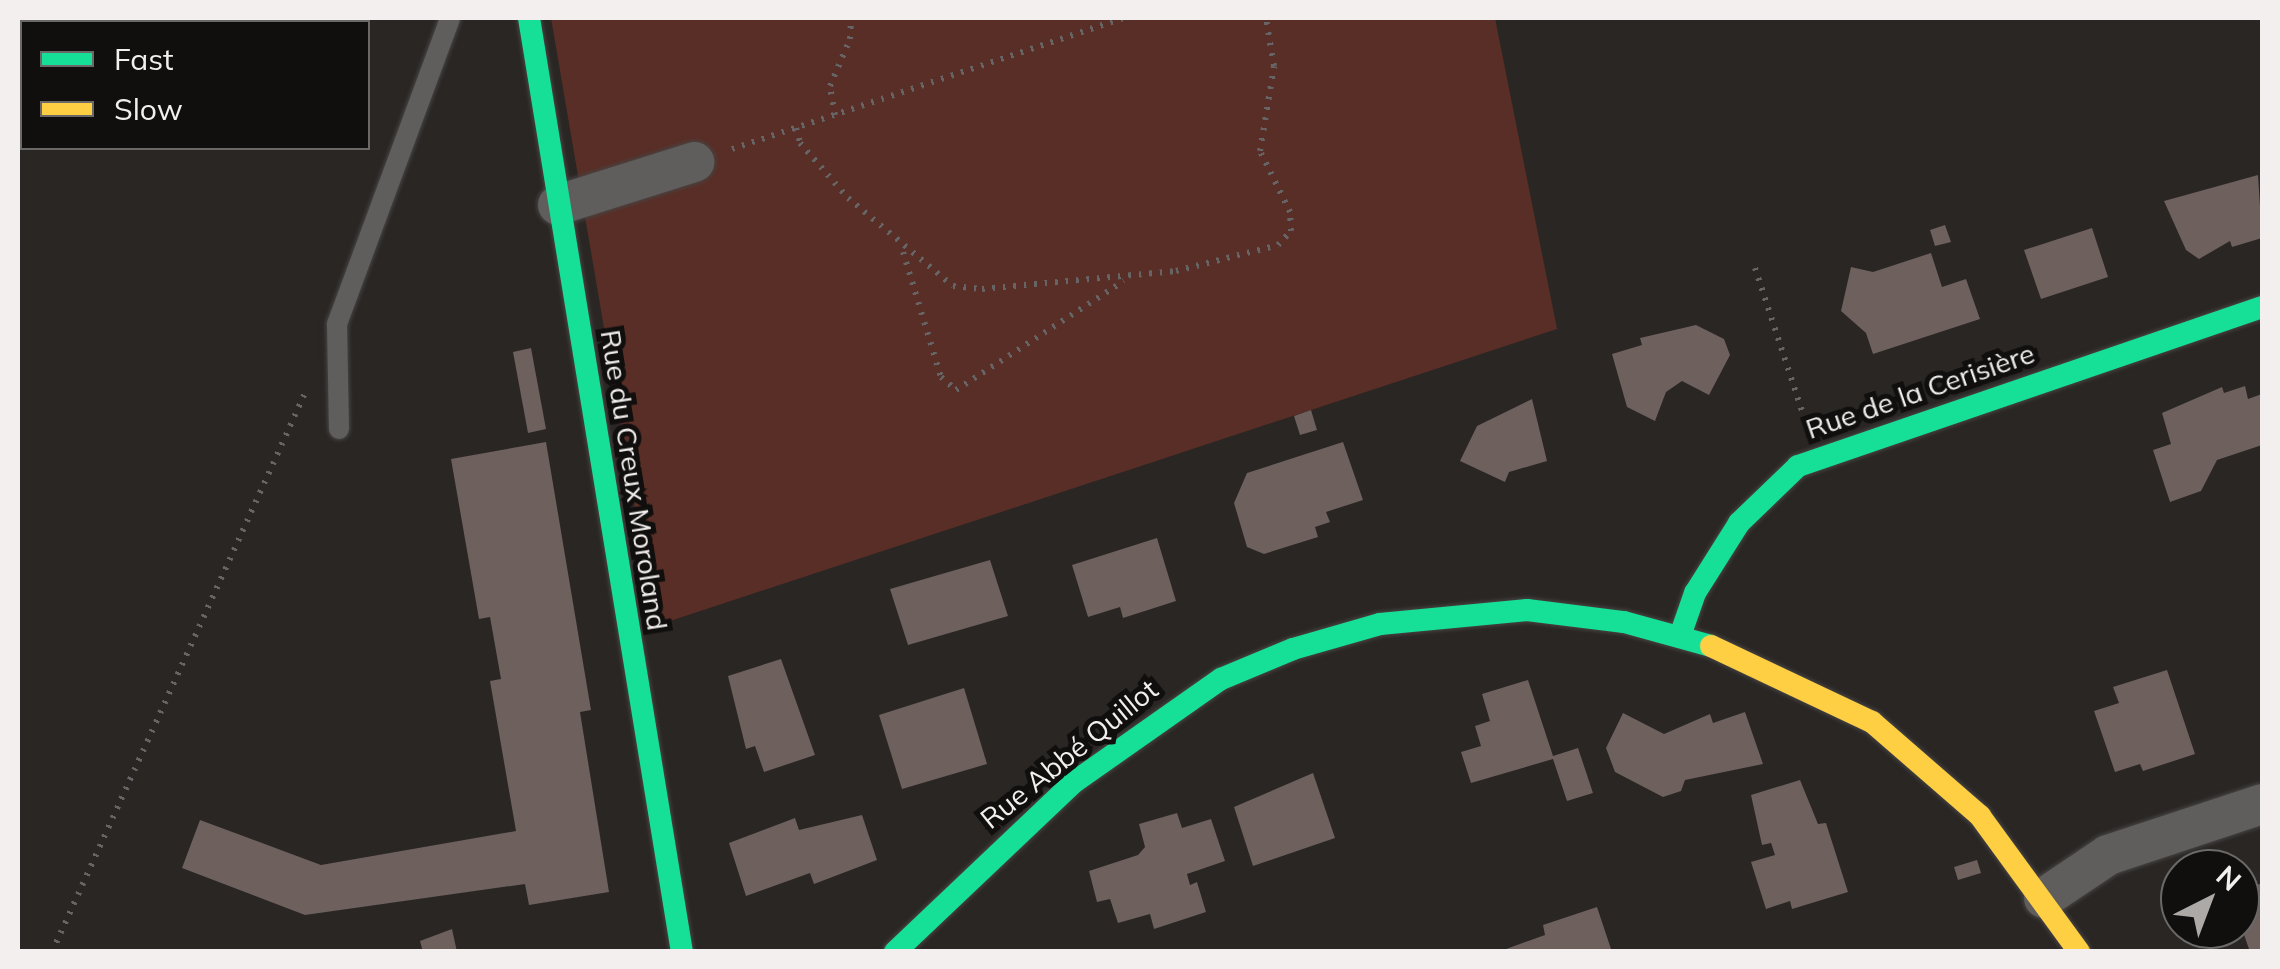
<!DOCTYPE html>
<meta charset="utf-8">
<style>
body{margin:0}
#map{position:relative;width:2280px;height:969px;overflow:hidden;background:#292624;font-family:Mulish,sans-serif}
div>[style]{position:absolute}
[style*='--x']{left:calc(var(--x)*1px);top:calc(var(--y)*1px);width:calc(var(--w)*1px);rotate:calc(var(--a)*1deg)}
.green>*{inset:0;background:#592e26}
.building>*{inset:0;background:#6d605d}
.path>*{height:6px;margin-top:-3px;transform-origin:0;background:repeating-linear-gradient(90deg,#666464 0 2.5px,transparent 0 10.5px)}
.roads{filter:drop-shadow(0 0 2px #474443) drop-shadow(0 0 2px #474443)}
.lane>*{height:20px;margin:-10px;padding:0 10px;transform-origin:10px;border-radius:10px;background:#605e5d}
.street>*{height:40px;margin:-20px;padding:0 20px;transform-origin:20px;border-radius:20px;background:#605e5d}
.fast>*{height:22px;margin:-11px;padding:0 11px;transform-origin:11px;border-radius:11px;background:#16e098}
.slow>*{height:22px;margin:-11px;padding:0 11px;transform-origin:11px;border-radius:11px;background:#ffcf43}
span{translate:-50% -50%;white-space:nowrap;text-align:center;line-height:1.15;-webkit-text-stroke:10px #110e0e;paint-order:stroke}
.street-label{font-size:28px;color:#f3efee}
.frame{position:absolute;inset:0;border:20px solid #f3efee;pointer-events:none}
.legend{position:absolute;left:20px;top:20px;width:350px;height:130px;box-sizing:border-box;background:#110e0e;border:2px solid #6b6868;margin:0;padding:12px 18px;list-style:none;font-size:30px;color:#f3efee}
.legend li{display:flex;align-items:center;gap:20px;height:50px}
.legend b{width:50px;border:2px solid #6b6868}
.north{position:absolute;left:2160px;top:849px;width:100px;height:100px;box-sizing:border-box;background:#110e0e;border:2px solid #6b6868;border-radius:50%;rotate:42deg;font-size:28px;font-weight:700;line-height:40px;text-align:center;color:#f3efee}
.north::after{content:'';display:block;margin:auto;width:35px;height:45px;background:#aca9a7;clip-path:polygon(50% 0,100% 100%,50% 72%,0 100%)}
</style>
<div id="map">
<div class="green">
<div style="clip-path:polygon(551px 18px,1495px 18px,1557px 329px,655px 626px)"></div>
</div>
<div class="building">
<div style="clip-path:polygon(2258px 175px,2262px 238px,2232px 247px,2230px 241px,2199px 259px,2186px 250px,2164px 201px)"></div>
<div style="clip-path:polygon(1945px 225px,1951px 242px,1935px 246px,1930px 230px)"></div>
<div style="clip-path:polygon(2092px 228px,2108px 277px,2041px 299px,2024px 250px)"></div>
<div style="clip-path:polygon(1931px 253px,1942px 287px,1966px 279px,1980px 319px,1873px 354px,1866px 333px,1841px 311px,1851px 267px,1873px 272px)"></div>
<div style="clip-path:polygon(1696px 325px,1724px 339px,1730px 355px,1709px 395px,1682px 381px,1666px 392px,1655px 421px,1627px 407px,1612px 354px,1642px 345px,1640px 338px)"></div>
<div style="clip-path:polygon(531px 348px,546px 429px,528px 433px,513px 352px)"></div>
<div style="clip-path:polygon(2245px 386px,2248px 399px,2262px 394px,2262px 445px,2217px 460px,2201px 491px,2170px 502px,2153px 450px,2171px 444px,2162px 413px,2222px 387px,2224px 393px)"></div>
<div style="clip-path:polygon(1532px 399px,1547px 461px,1509px 472px,1505px 482px,1460px 461px,1477px 426px)"></div>
<div style="clip-path:polygon(1311px 410px,1317px 430px,1300px 435px,1294px 416px)"></div>
<div style="clip-path:polygon(546px 442px,591px 710px,580px 712px,609px 892px,529px 905px,525px 884px,305px 915px,182px 868px,200px 820px,321px 865px,516px 831px,490px 681px,501px 679px,490px 617px,479px 619px,451px 459px)"></div>
<div style="clip-path:polygon(1343px 442px,1363px 500px,1326px 512px,1330px 522px,1315px 527px,1318px 537px,1264px 554px,1247px 547px,1234px 503px,1247px 473px)"></div>
<div style="clip-path:polygon(1157px 538px,1176px 601px,1123px 618px,1120px 607px,1088px 617px,1072px 565px)"></div>
<div style="clip-path:polygon(990px 560px,1008px 616px,908px 645px,890px 589px)"></div>
<div style="clip-path:polygon(781px 659px,815px 755px,764px 772px,755px 746px,746px 749px,728px 676px)"></div>
<div style="clip-path:polygon(2167px 670px,2195px 754px,2143px 771px,2140px 764px,2115px 772px,2094px 711px,2119px 703px,2113px 687px)"></div>
<div style="clip-path:polygon(1528px 680px,1553px 756px,1578px 748px,1593px 793px,1567px 801px,1553px 759px,1471px 783px,1461px 752px,1481px 746px,1475px 726px,1490px 721px,1482px 694px)"></div>
<div style="clip-path:polygon(964px 688px,987px 764px,902px 789px,879px 715px)"></div>
<div style="clip-path:polygon(1745px 712px,1763px 764px,1685px 780px,1681px 791px,1663px 797px,1615px 772px,1606px 748px,1623px 713px,1664px 734px,1710px 714px,1713px 723px)"></div>
<div style="clip-path:polygon(1313px 773px,1335px 838px,1253px 866px,1234px 807px)"></div>
<div style="clip-path:polygon(1800px 780px,1818px 824px,1826px 823px,1848px 892px,1792px 909px,1790px 901px,1766px 909px,1751px 862px,1775px 855px,1771px 843px,1762px 845px,1751px 795px)"></div>
<div style="clip-path:polygon(1177px 813px,1182px 828px,1211px 819px,1225px 861px,1187px 874px,1190px 885px,1197px 882px,1206px 912px,1154px 929px,1150px 914px,1118px 923px,1110px 899px,1097px 902px,1089px 871px,1138px 855px,1145px 847px,1139px 824px)"></div>
<div style="clip-path:polygon(862px 815px,877px 860px,814px 884px,810px 873px,746px 896px,729px 843px,795px 818px,799px 830px)"></div>
<div style="clip-path:polygon(1977px 860px,1981px 873px,1958px 880px,1954px 867px)"></div>
<div style="clip-path:polygon(2262px 883px,2262px 952px,2250px 952px,2240px 923px,2250px 916px,2242px 891px)"></div>
<div style="clip-path:polygon(1597px 907px,1612px 952px,1498px 952px,1545px 935px,1543px 925px)"></div>
<div style="clip-path:polygon(452px 929px,457px 952px,423px 952px,420px 941px)"></div>
</div>
<div class="path">
<div style="--x:835;--y:115;--w:29;--a:-100"></div>
<div style="--x:830;--y:86;--w:51;--a:-66.9"></div>
<div style="--x:850;--y:39;--w:21;--a:-87"></div>
<div style="--x:796;--y:128;--w:16;--a:75"></div>
<div style="--x:800;--y:143;--w:73;--a:48.9"></div>
<div style="--x:848;--y:198;--w:137;--a:40"></div>
<div style="--x:953;--y:286;--w:29;--a:6"></div>
<div style="--x:982;--y:289;--w:195;--a:-5.3"></div>
<div style="--x:1176;--y:271;--w:105;--a:-14.3"></div>
<div style="--x:1278;--y:245;--w:19;--a:-47"></div>
<div style="--x:1291;--y:231;--w:19;--a:-93"></div>
<div style="--x:1290;--y:212;--w:68;--a:-116.2"></div>
<div style="--x:1260;--y:151;--w:86;--a:-80.6"></div>
<div style="--x:1274;--y:66;--w:49;--a:-99.5"></div>
<div style="--x:732;--y:149;--w:413;--a:-18.5"></div>
<div style="--x:903;--y:252;--w:131;--a:73.1"></div>
<div style="--x:941;--y:377;--w:20;--a:41"></div>
<div style="--x:956;--y:390;--w:200;--a:-33"></div>
<div style="--x:1755;--y:268;--w:157;--a:71.8"></div>
<div style="--x:52;--y:952;--w:614;--a:-65.65"></div>
</div>
<div class="roads">
<div class="lane">
<div style="--x:339;--y:429;--w:105;--a:-91.1"></div>
<div style="--x:337;--y:324;--w:326;--a:-69.7"></div>
</div>
<div class="street">
<div style="--x:558;--y:205;--w:143;--a:-17.5"></div>
<div style="--x:2044;--y:898;--w:77;--a:-33.9"></div>
<div style="--x:2108;--y:855;--w:162;--a:-18.3"></div>
</div>
<div class="fast">
<div style="--x:529;--y:18;--w:946;--a:80.7"></div>
<div style="--x:1680;--y:636;--w:46;--a:-70.8"></div>
<div style="--x:1695;--y:593;--w:83;--a:-57.8"></div>
<div style="--x:1739;--y:523;--w:82;--a:-44"></div>
<div style="--x:1798;--y:466;--w:490;--a:-18.9"></div>
<div style="--x:895;--y:952;--w:245;--a:-43.5"></div>
<div style="--x:1073;--y:783;--w:181;--a:-35.1"></div>
<div style="--x:1221;--y:679;--w:78;--a:-22.6"></div>
<div style="--x:1293;--y:649;--w:91;--a:-16"></div>
<div style="--x:1380;--y:624;--w:148;--a:-5.4"></div>
<div style="--x:1527;--y:610;--w:98;--a:7.1"></div>
<div style="--x:1624;--y:622;--w:90;--a:15.4"></div>
</div>
<div class="slow">
<div style="--x:1711;--y:646;--w:178;--a:25.3"></div>
<div style="--x:1872;--y:722;--w:143;--a:41"></div>
<div style="--x:1980;--y:816;--w:168;--a:53.9"></div>
</div>
</div>
<div class="street-label">
<span style="left:1920px;top:391px;rotate:-19deg">Rue de la Cerisière</span>
<span style="left:634px;top:480px;rotate:81deg">Rue du Creux Moroland</span>
<span style="left:1069px;top:754px;rotate:-39deg">Rue Abbé Quillot</span>
</div>
<div class="frame"></div>
<ul class="legend">
<li><b style="height:12px;background:#16e098"></b>Fast</li>
<li><b style="height:12px;background:#ffcf43"></b>Slow</li>
</ul>
<div class="north">N</div>
</div>
